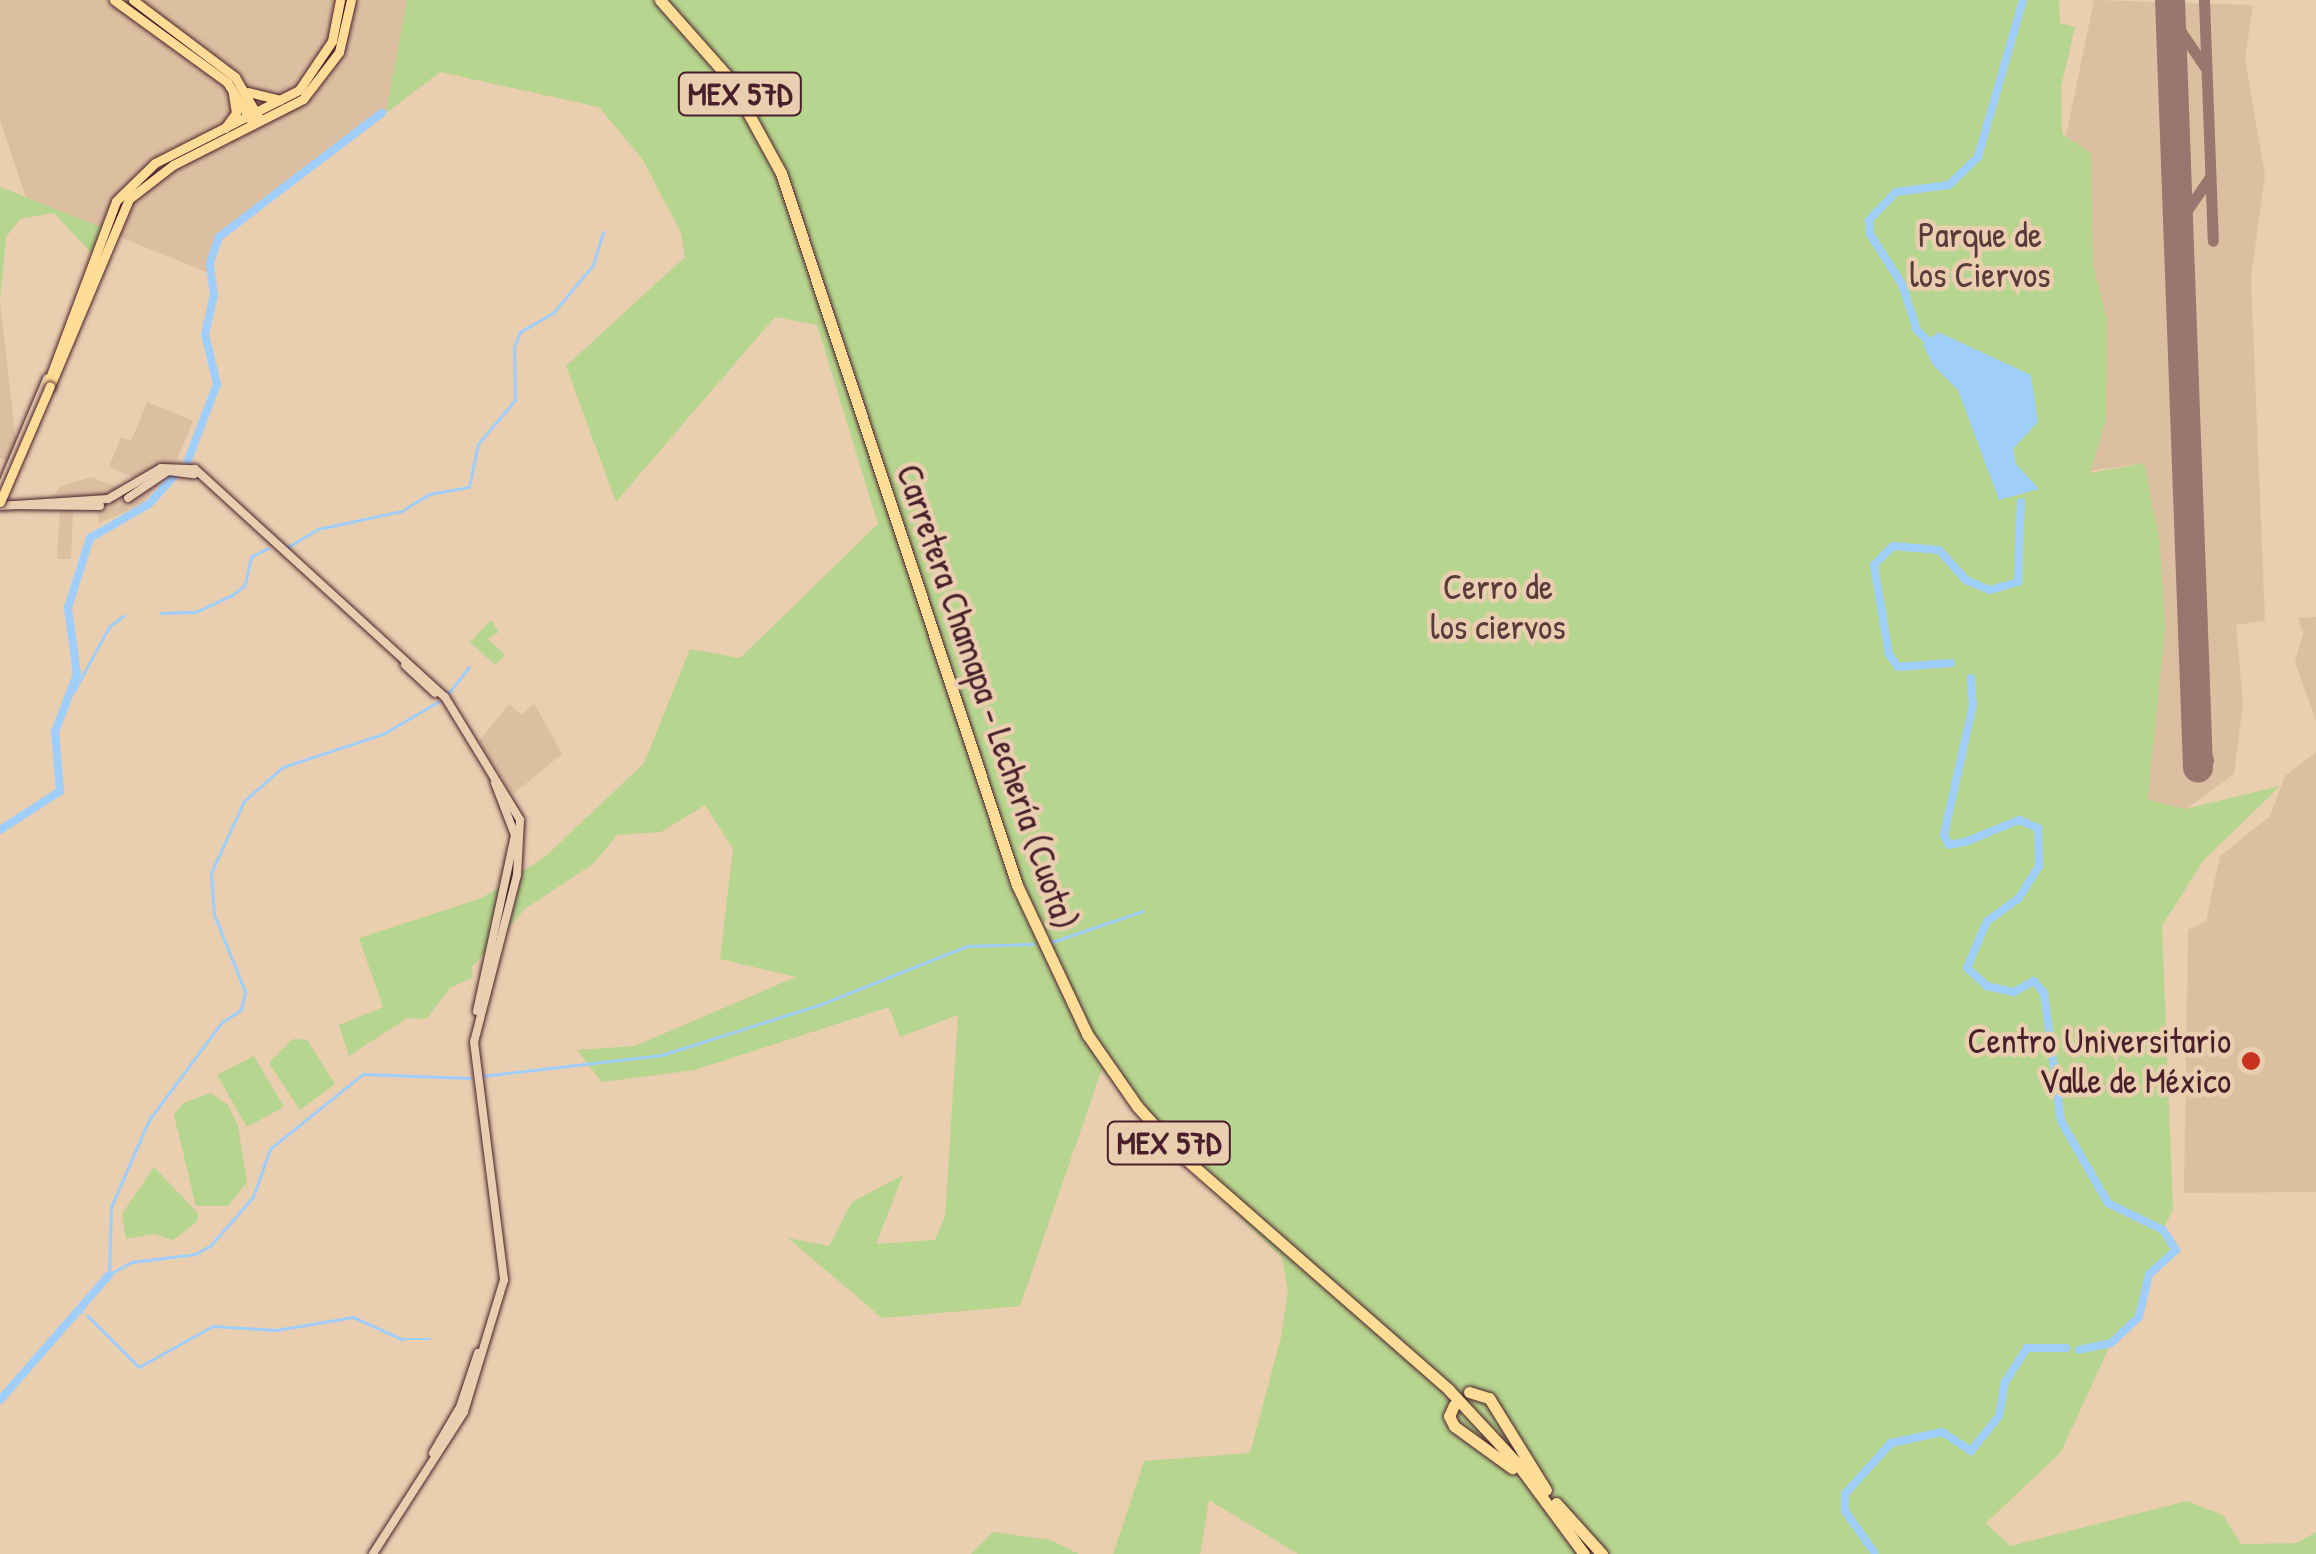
<!DOCTYPE html>
<meta charset="utf-8">
<style>
body{margin:0}
#map{position:relative;width:2316px;height:1554px;overflow:hidden;background:#e9ceb0;font-family:"Patrick Hand",sans-serif}
div>[style]{position:absolute}
[style*='--x']{left:calc(var(--x)*1px);top:calc(var(--y)*1px);width:calc(var(--w)*1px);rotate:calc(var(--a)*1deg)}
.built>*{inset:0;background:#dcbfa1}
.green>*{inset:0;background:#b6d58e}
.water>*{inset:0;background:#a0cefb}
.stream>*{height:2.5px;margin:-1.25px;padding:0 1.25px;transform-origin:1.25px;border-radius:1.25px;background:#a0cefb}
.river>*{height:8px;margin:-4px;padding:0 4px;transform-origin:4px;border-radius:4px;background:#a0cefb}
.taxiway>*{height:11px;margin:-5.5px;padding:0 5.5px;transform-origin:5.5px;border-radius:5.5px;background:#9a766e}
.runway>*{height:30px;margin:-15px;padding:0 15px;transform-origin:15px;border-radius:15px;background:#9a766e}
.roads{filter:drop-shadow(0 0 2px #4a1f2b) drop-shadow(0 0 2px #4a1f2b)}
.secondary>*{height:8px;margin:-4px;padding:0 4px;transform-origin:4px;border-radius:4px;background:#e9ceb0}
.primary>*{height:9px;margin:-4.5px;padding:0 4.5px;transform-origin:4.5px;border-radius:4.5px;background:#ffdd96}
.motorway>*{height:11px;margin:-5.5px;padding:0 5.5px;transform-origin:5.5px;border-radius:5.5px;background:#ffdd96}
.bridges{filter:drop-shadow(0 0 2px #4a1f2b) drop-shadow(0 0 2px #4a1f2b)}
.primary-bridge>*{height:9px;margin:-4.5px;padding:0 4.5px;transform-origin:4.5px;border-radius:4.5px;background:#ffdd96}
.dots>*{width:28px;height:28px;translate:-50% -50%;box-sizing:border-box;border:5px solid #e9ceb0;border-radius:50%}
span{translate:-50% -50%;white-space:nowrap;text-align:center;line-height:1.15;-webkit-text-stroke:9px #e9ceb0;paint-order:stroke}
.shield-label span{padding:2px 8px;background:#e9ceb0;border:2px solid;border-radius:8px;-webkit-text-stroke-width:0}
.shield-label{font-size:32px;color:#4a1f2b;font-weight:700}
.park-label{font-size:35px;color:#5a3a3a}
.street-label{font-size:35px;color:#4a1f2b}
.poi-label{font-size:35px;color:#4a1f2b}
.right{translate:-100% -50%;text-align:right}
</style>
<div id="map">
<div class="built">
<div style="clip-path:polygon(0 0,407px 0,386px 113px,227px 228px,213px 249px,212px 274px,27px 200px,0 120px)"></div>
<div style="clip-path:polygon(2094px 0,2253px 5px,2245px 59px,2265px 175px,2251px 277px,2265px 621px,2236px 625px,2243px 704px,2234px 774px,2186px 809px,2148px 801px,2165px 630px,2160px 544px,2144px 463px,2090px 471px,2106px 420px,2107px 319px,2093px 264px,2091px 153px,2066px 136px)"></div>
<div style="clip-path:polygon(0 302px,16px 441px,7px 461px,0 458px)"></div>
<div style="clip-path:polygon(147px 402px,193px 421px,175px 464px,143px 481px,109px 467px,121px 437px,131px 441px)"></div>
<div style="clip-path:polygon(171px 471px,141px 505px,99px 523px,97px 506px,129px 498px)"></div>
<div style="clip-path:polygon(91px 477px,129px 492px,50px 503px,59px 487px)"></div>
<div style="clip-path:polygon(60px 509px,73px 510px,71px 559px,57px 559px)"></div>
<div style="clip-path:polygon(2316px 617px,2316px 721px,2295px 662px,2303px 633px,2298px 618px)"></div>
<div style="clip-path:polygon(534px 703px,562px 754px,513px 794px,479px 741px,509px 704px,522px 715px)"></div>
<div style="clip-path:polygon(2316px 752px,2316px 1192px,2184px 1193px,2188px 930px,2206px 921px,2220px 856px,2270px 816px,2285px 776px)"></div>
</div>
<div class="green">
<div style="clip-path:polygon(407px 0,2059px 0,2060px 23px,2075px 27px,2061px 87px,2062px 134px,2091px 153px,2093px 264px,2107px 319px,2106px 420px,2090px 473px,2144px 463px,2160px 544px,2165px 630px,2148px 800px,2185px 809px,2280px 786px,2203px 861px,2162px 926px,2173px 1209px,2163px 1230px,2176px 1250px,2149px 1274px,2139px 1317px,2111px 1343px,2061px 1452px,1986px 1523px,2010px 1546px,2187px 1501px,2223px 1515px,2241px 1544px,2297px 1543px,2316px 1532px,2316px 1554px,1298px 1554px,1209px 1500px,1200px 1554px,1113px 1554px,1144px 1461px,1250px 1453px,1281px 1337px,1288px 1291px,1282px 1258px,1146px 1127px,1102px 1069px,1020px 1306px,882px 1318px,788px 1238px,829px 1246px,852px 1202px,903px 1175px,876px 1244px,935px 1240px,945px 1217px,958px 1015px,900px 1037px,889px 1007px,695px 1070px,602px 1082px,577px 1050px,635px 1046px,796px 977px,720px 959px,733px 849px,705px 805px,661px 832px,617px 835px,593px 864px,525px 909px,472px 967px,473px 977px,450px 988px,426px 1019px,407px 1018px,349px 1056px,339px 1025px,383px 1007px,359px 938px,482px 898px,546px 856px,644px 763px,690px 649px,740px 658px,878px 524px,817px 325px,775px 317px,616px 502px,566px 366px,685px 257px,681px 233px,643px 160px,599px 107px,440px 72px,386px 113px)"></div>
<div style="clip-path:polygon(0 187px,103px 228px,94px 256px,54px 213px,20px 219px,6px 237px,0 302px)"></div>
<div style="clip-path:polygon(491px 620px,499px 632px,488px 639px,505px 655px,495px 665px,470px 642px)"></div>
<div style="clip-path:polygon(293px 1039px,307px 1040px,335px 1084px,300px 1110px,269px 1063px)"></div>
<div style="clip-path:polygon(254px 1056px,284px 1107px,247px 1127px,217px 1075px)"></div>
<div style="clip-path:polygon(211px 1093px,228px 1105px,238px 1126px,247px 1182px,228px 1206px,196px 1206px,174px 1115px,183px 1103px)"></div>
<div style="clip-path:polygon(154px 1167px,198px 1213px,197px 1222px,173px 1240px,154px 1234px,126px 1239px,122px 1214px)"></div>
<div style="clip-path:polygon(993px 1532px,1051px 1540px,1079px 1554px,971px 1554px)"></div>
</div>
<div class="water">
<div style="clip-path:polygon(1938px 332px,2031px 375px,2038px 422px,2013px 449px,2016px 464px,2039px 489px,1999px 500px,1958px 390px,1933px 365px,1923px 345px)"></div>
</div>
<div class="stream">
<div style="--x:288;--y:547;--w:35;--a:-31"></div>
<div style="--x:318;--y:529;--w:86;--a:-12.1"></div>
<div style="--x:402;--y:511;--w:32;--a:-32"></div>
<div style="--x:429;--y:494;--w:41;--a:-9.9"></div>
<div style="--x:469;--y:487;--w:44;--a:-78.2"></div>
<div style="--x:478;--y:444;--w:57;--a:-49.9"></div>
<div style="--x:515;--y:400;--w:53;--a:-91.1"></div>
<div style="--x:514;--y:347;--w:16;--a:-68"></div>
<div style="--x:520;--y:332;--w:39;--a:-30"></div>
<div style="--x:554;--y:312;--w:61;--a:-50.3"></div>
<div style="--x:593;--y:265;--w:34;--a:-73"></div>
<div style="--x:161;--y:613;--w:35;--a:-2"></div>
<div style="--x:196;--y:612;--w:38;--a:-25"></div>
<div style="--x:231;--y:596;--w:18;--a:-38"></div>
<div style="--x:245;--y:585;--w:29;--a:-78"></div>
<div style="--x:251;--y:557;--w:19;--a:-28"></div>
<div style="--x:74;--y:691;--w:73;--a:-61.3"></div>
<div style="--x:109;--y:627;--w:18;--a:-38"></div>
<div style="--x:448;--y:694;--w:34;--a:-52"></div>
<div style="--x:1052;--y:942;--w:96;--a:-18.8"></div>
<div style="--x:483;--y:1076;--w:180;--a:-6.7"></div>
<div style="--x:662;--y:1055;--w:168;--a:-17.7"></div>
<div style="--x:822;--y:1004;--w:156;--a:-21.8"></div>
<div style="--x:967;--y:946;--w:66;--a:-1.7"></div>
<div style="--x:110;--y:1274;--w:25;--a:-29"></div>
<div style="--x:132;--y:1262;--w:64;--a:-7.2"></div>
<div style="--x:195;--y:1254;--w:17;--a:-28"></div>
<div style="--x:210;--y:1246;--w:65;--a:-48.7"></div>
<div style="--x:253;--y:1197;--w:51;--a:-70.5"></div>
<div style="--x:270;--y:1149;--w:119;--a:-38.9"></div>
<div style="--x:363;--y:1074;--w:107;--a:2.1"></div>
<div style="--x:109;--y:1275;--w:68;--a:-88.3"></div>
<div style="--x:111;--y:1207;--w:95;--a:-66.4"></div>
<div style="--x:149;--y:1120;--w:122;--a:-53.3"></div>
<div style="--x:222;--y:1022;--w:22;--a:-32"></div>
<div style="--x:241;--y:1010;--w:18;--a:-77"></div>
<div style="--x:245;--y:992;--w:83;--a:-111.9"></div>
<div style="--x:214;--y:915;--w:42;--a:-94.1"></div>
<div style="--x:211;--y:873;--w:79;--a:-65.4"></div>
<div style="--x:244;--y:801;--w:52;--a:-41.1"></div>
<div style="--x:283;--y:767;--w:105;--a:-18.3"></div>
<div style="--x:383;--y:734;--w:64;--a:-30.2"></div>
<div style="--x:78;--y:1310;--w:4;--a:27"></div>
<div style="--x:88;--y:1316;--w:72;--a:45"></div>
<div style="--x:139;--y:1367;--w:85;--a:-29"></div>
<div style="--x:213;--y:1326;--w:63;--a:3.6"></div>
<div style="--x:276;--y:1330;--w:78;--a:-9.6"></div>
<div style="--x:353;--y:1317;--w:54;--a:24.2"></div>
<div style="--x:402;--y:1339;--w:28;--a:0"></div>
</div>
<div class="river">
<div style="--x:1931;--y:344;--w:20;--a:-135"></div>
<div style="--x:1917;--y:330;--w:48;--a:-108.1"></div>
<div style="--x:1902;--y:284;--w:59;--a:-122.6"></div>
<div style="--x:1870;--y:234;--w:14;--a:-94"></div>
<div style="--x:1869;--y:220;--w:39;--a:-46"></div>
<div style="--x:1896;--y:192;--w:53;--a:-7.5"></div>
<div style="--x:1949;--y:185;--w:40;--a:-44"></div>
<div style="--x:1978;--y:157;--w:163;--a:-74"></div>
<div style="--x:188;--y:460;--w:81;--a:-69.1"></div>
<div style="--x:217;--y:384;--w:51;--a:-103.5"></div>
<div style="--x:205;--y:334;--w:39;--a:-77"></div>
<div style="--x:214;--y:296;--w:33;--a:-97"></div>
<div style="--x:210;--y:263;--w:28;--a:-71"></div>
<div style="--x:219;--y:237;--w:205;--a:-37.3"></div>
<div style="--x:1951;--y:663;--w:53;--a:175.7"></div>
<div style="--x:1898;--y:667;--w:16;--a:-125"></div>
<div style="--x:1889;--y:654;--w:90;--a:-99.6"></div>
<div style="--x:1874;--y:565;--w:27;--a:-45"></div>
<div style="--x:1893;--y:546;--w:46;--a:5"></div>
<div style="--x:1939;--y:550;--w:40;--a:48"></div>
<div style="--x:1966;--y:580;--w:26;--a:23"></div>
<div style="--x:1990;--y:590;--w:29;--a:-16"></div>
<div style="--x:2018;--y:582;--w:80;--a:-87.9"></div>
<div style="--x:1971;--y:678;--w:27;--a:86"></div>
<div style="--x:1973;--y:705;--w:133;--a:102.6"></div>
<div style="--x:1944;--y:835;--w:11;--a:63"></div>
<div style="--x:1949;--y:845;--w:16;--a:-11"></div>
<div style="--x:1965;--y:842;--w:58;--a:-22.2"></div>
<div style="--x:2019;--y:820;--w:21;--a:23"></div>
<div style="--x:2038;--y:828;--w:38;--a:88"></div>
<div style="--x:2039;--y:866;--w:38;--a:122"></div>
<div style="--x:2019;--y:898;--w:39;--a:144"></div>
<div style="--x:1987;--y:921;--w:51;--a:113.1"></div>
<div style="--x:1967;--y:968;--w:27;--a:42"></div>
<div style="--x:1987;--y:986;--w:28;--a:13"></div>
<div style="--x:2014;--y:992;--w:23;--a:-29"></div>
<div style="--x:2034;--y:981;--w:16;--a:50"></div>
<div style="--x:2044;--y:993;--w:129;--a:82.4"></div>
<div style="--x:2061;--y:1121;--w:95;--a:60.2"></div>
<div style="--x:2108;--y:1203;--w:61;--a:26.1"></div>
<div style="--x:2163;--y:1230;--w:24;--a:57"></div>
<div style="--x:2176;--y:1250;--w:36;--a:138"></div>
<div style="--x:2149;--y:1274;--w:44;--a:103.1"></div>
<div style="--x:2139;--y:1317;--w:38;--a:137"></div>
<div style="--x:2111;--y:1343;--w:33;--a:168"></div>
<div style="--x:0;--y:830;--w:72;--a:-33"></div>
<div style="--x:60;--y:791;--w:59;--a:-94.8"></div>
<div style="--x:55;--y:732;--w:62;--a:-69.2"></div>
<div style="--x:77;--y:674;--w:67;--a:-97.8"></div>
<div style="--x:68;--y:608;--w:73;--a:-72.6"></div>
<div style="--x:90;--y:538;--w:68;--a:-30"></div>
<div style="--x:149;--y:504;--w:38;--a:-48"></div>
<div style="--x:0;--y:1400;--w:166;--a:-48.9"></div>
<div style="--x:1874;--y:1552;--w:50;--a:-125.3"></div>
<div style="--x:1845;--y:1511;--w:17;--a:-90"></div>
<div style="--x:1845;--y:1494;--w:69;--a:-48"></div>
<div style="--x:1891;--y:1443;--w:52;--a:-12.2"></div>
<div style="--x:1942;--y:1432;--w:35;--a:33"></div>
<div style="--x:1971;--y:1451;--w:45;--a:-51.3"></div>
<div style="--x:1999;--y:1416;--w:35;--a:-80"></div>
<div style="--x:2005;--y:1382;--w:40;--a:-57.1"></div>
<div style="--x:2027;--y:1348;--w:39;--a:0"></div>
</div>
<div class="taxiway">
<div style="--x:2204;--y:0;--w:241;--a:87.9"></div>
<div style="--x:2171;--y:17;--w:60;--a:55.8"></div>
<div style="--x:2173;--y:55;--w:15;--a:-79"></div>
<div style="--x:2176;--y:40;--w:8;--a:-7"></div>
<div style="--x:2177;--y:184;--w:15;--a:79"></div>
<div style="--x:2180;--y:199;--w:11;--a:15"></div>
<div style="--x:2179;--y:222;--w:55;--a:-55.4"></div>
<div style="--x:2197;--y:728;--w:34;--a:71"></div>
<div style="--x:2208;--y:760;--w:12;--a:180"></div>
<div style="--x:2196;--y:760;--w:12;--a:-81"></div>
</div>
<div class="runway">
<div style="--x:2170;--y:0;--w:768;--a:87.91"></div>
</div>
<div class="roads">
<div class="secondary">
<div style="--x:0;--y:490;--w:121;--a:-67.1"></div>
<div style="--x:128;--y:498;--w:48;--a:-34"></div>
<div style="--x:168;--y:471;--w:26;--a:7"></div>
<div style="--x:6;--y:505;--w:94;--a:0.6"></div>
<div style="--x:0;--y:506;--w:108;--a:-3.7"></div>
<div style="--x:108;--y:499;--w:61;--a:-30.3"></div>
<div style="--x:161;--y:468;--w:34;--a:2"></div>
<div style="--x:195;--y:469;--w:338;--a:42.4"></div>
<div style="--x:445;--y:697;--w:144;--a:58.6"></div>
<div style="--x:520;--y:820;--w:55;--a:93.1"></div>
<div style="--x:517;--y:875;--w:172;--a:104.4"></div>
<div style="--x:474;--y:1042;--w:240;--a:82.8"></div>
<div style="--x:504;--y:1280;--w:138;--a:106.9"></div>
<div style="--x:464;--y:1412;--w:169;--a:122.7"></div>
<div style="--x:405;--y:665;--w:41;--a:43"></div>
<div style="--x:477;--y:1011;--w:180;--a:-77.8"></div>
<div style="--x:515;--y:835;--w:56;--a:-111"></div>
<div style="--x:433;--y:1453;--w:53;--a:-59.6"></div>
<div style="--x:460;--y:1407;--w:57;--a:-71.6"></div>
</div>
<div class="primary">
<div style="--x:114;--y:0;--w:140;--a:36"></div>
<div style="--x:227;--y:82;--w:47;--a:58"></div>
<div style="--x:133;--y:0;--w:128;--a:37"></div>
<div style="--x:235;--y:77;--w:48;--a:59.7"></div>
<div style="--x:248;--y:92;--w:33;--a:14"></div>
<div style="--x:225;--y:128;--w:19;--a:-54"></div>
<div style="--x:236;--y:113;--w:20;--a:-99"></div>
<div style="--x:48;--y:383;--w:194;--a:-69.5"></div>
<div style="--x:116;--y:201;--w:54;--a:-44.3"></div>
<div style="--x:155;--y:163;--w:161;--a:-26.9"></div>
<div style="--x:299;--y:90;--w:59;--a:-56"></div>
<div style="--x:332;--y:41;--w:42;--a:-79"></div>
<div style="--x:50;--y:386;--w:203;--a:-67.1"></div>
<div style="--x:129;--y:199;--w:56;--a:-37.7"></div>
<div style="--x:173;--y:165;--w:146;--a:-26.9"></div>
<div style="--x:303;--y:99;--w:59;--a:-52.5"></div>
<div style="--x:339;--y:52;--w:53;--a:-77"></div>
</div>
<div class="motorway">
<div style="--x:660;--y:0;--w:104;--a:48.5"></div>
<div style="--x:729;--y:78;--w:108;--a:61.3"></div>
<div style="--x:781;--y:173;--w:750;--a:71.66"></div>
<div style="--x:1017;--y:885;--w:165;--a:64.8"></div>
<div style="--x:1087;--y:1034;--w:88;--a:55.2"></div>
<div style="--x:1137;--y:1106;--w:66;--a:48.1"></div>
<div style="--x:1181;--y:1155;--w:356;--a:41.2"></div>
<div style="--x:1449;--y:1390;--w:98;--a:47.1"></div>
<div style="--x:1516;--y:1462;--w:114;--a:53.5"></div>
<div style="--x:1469;--y:1392;--w:21;--a:17"></div>
<div style="--x:1489;--y:1398;--w:108;--a:58.2"></div>
<div style="--x:1454;--y:1405;--w:12;--a:114"></div>
<div style="--x:1449;--y:1416;--w:11;--a:63"></div>
<div style="--x:1454;--y:1426;--w:72;--a:35.9"></div>
<div style="--x:1556;--y:1503;--w:69;--a:48"></div>
</div>
</div>
<div class="bridges">
<div class="primary-bridge">
<div style="--x:0;--y:502;--w:126;--a:-66.7"></div>
</div>
</div>
<div class="dots">
<div style="left:2251px;top:1061px;background:#c8321e"></div>
</div>
<div class="shield-label">
<span style="left:740px;top:94px">MEX 57D</span>
<span style="left:1169px;top:1143px">MEX 57D</span>
</div>
<div class="park-label">
<span style="left:1980px;top:255px">Parque de<br>los Ciervos</span>
<span style="left:1498px;top:607px">Cerro de<br>los ciervos</span>
</div>
<div class="street-label">
<span style="left:987px;top:697px;rotate:71deg">Carretera Chamapa - Lechería (Cuota)</span>
</div>
<div class="poi-label">
<span class="right" style="left:2231px;top:1061px">Centro Universitario<br>Valle de México</span>
</div>
</div>
